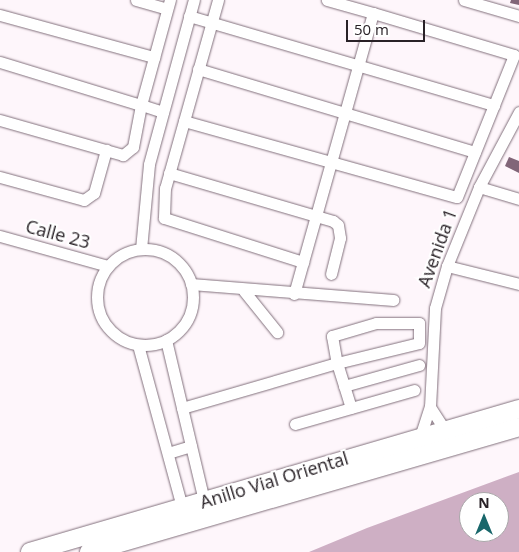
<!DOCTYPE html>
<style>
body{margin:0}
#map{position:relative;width:519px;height:552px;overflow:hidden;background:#fef6fb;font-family:"Open Sans",sans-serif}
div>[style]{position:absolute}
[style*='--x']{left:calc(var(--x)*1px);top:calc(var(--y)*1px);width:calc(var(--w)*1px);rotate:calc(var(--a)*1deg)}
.forest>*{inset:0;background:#ceafc4}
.building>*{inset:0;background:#816578}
.roads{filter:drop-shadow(0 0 1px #82707c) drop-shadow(0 0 1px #82707c)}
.minor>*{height:11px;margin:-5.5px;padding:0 5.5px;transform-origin:5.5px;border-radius:5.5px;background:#fff}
.minor>.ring{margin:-5.5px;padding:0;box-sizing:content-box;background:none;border:11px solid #fff;border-radius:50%}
.highway>*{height:18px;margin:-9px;padding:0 9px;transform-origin:9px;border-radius:9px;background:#fff}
span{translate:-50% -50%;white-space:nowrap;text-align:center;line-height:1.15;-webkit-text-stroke:4px #fff;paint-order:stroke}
.street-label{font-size:18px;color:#292227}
.north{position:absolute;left:459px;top:492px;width:50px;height:50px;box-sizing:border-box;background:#fff;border:1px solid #a9a7a9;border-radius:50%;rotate:0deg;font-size:14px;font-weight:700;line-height:20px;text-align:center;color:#292227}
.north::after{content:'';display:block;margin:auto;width:18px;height:22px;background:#19676b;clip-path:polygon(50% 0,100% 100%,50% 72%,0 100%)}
.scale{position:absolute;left:346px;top:20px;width:79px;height:22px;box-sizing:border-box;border:2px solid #292227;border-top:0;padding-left:6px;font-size:15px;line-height:18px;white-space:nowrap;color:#292227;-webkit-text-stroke:4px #fff;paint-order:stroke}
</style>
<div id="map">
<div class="forest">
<div style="clip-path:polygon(evenodd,519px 472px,519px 552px,309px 552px,367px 528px,519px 472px,469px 502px,499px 502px,499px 532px,469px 532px,469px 502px)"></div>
</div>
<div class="building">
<div style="clip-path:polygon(511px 0,519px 0,519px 5px,510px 3px)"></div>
<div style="clip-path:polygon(509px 157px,519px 161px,519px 173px,505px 166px)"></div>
</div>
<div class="roads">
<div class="minor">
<div style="--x:136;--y:0;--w:32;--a:16"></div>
<div style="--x:218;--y:0;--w:195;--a:105.7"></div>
<div style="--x:165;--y:188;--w:30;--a:92"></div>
<div style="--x:164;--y:218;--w:146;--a:17.6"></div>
<div style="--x:464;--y:0;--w:57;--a:16.2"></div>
<div style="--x:0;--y:15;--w:160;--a:15.3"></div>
<div style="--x:189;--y:16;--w:318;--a:16.3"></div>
<div style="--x:0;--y:62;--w:147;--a:17"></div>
<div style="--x:141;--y:105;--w:43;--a:100.8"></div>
<div style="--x:133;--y:147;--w:13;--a:141"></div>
<div style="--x:123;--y:155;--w:128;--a:-164.1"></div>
<div style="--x:198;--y:69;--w:289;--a:16.7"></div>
<div style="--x:163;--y:112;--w:23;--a:-162"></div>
<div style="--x:141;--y:105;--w:109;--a:-74.6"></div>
<div style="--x:184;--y:121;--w:283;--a:15.6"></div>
<div style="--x:457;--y:197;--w:153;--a:-68.1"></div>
<div style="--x:514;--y:55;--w:147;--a:-163.4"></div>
<div style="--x:169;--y:173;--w:171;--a:16.3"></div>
<div style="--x:333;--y:221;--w:6;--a:39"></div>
<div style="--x:338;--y:225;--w:13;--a:81"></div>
<div style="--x:340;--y:238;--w:37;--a:104"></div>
<div style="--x:0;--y:177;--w:87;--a:15.3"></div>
<div style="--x:84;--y:200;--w:12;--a:-35"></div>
<div style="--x:94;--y:193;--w:45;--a:-74.4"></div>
<div style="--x:479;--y:187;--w:42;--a:16.7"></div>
<div style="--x:0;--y:236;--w:112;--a:15.5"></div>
<div class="ring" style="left:97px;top:249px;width:85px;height:85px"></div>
<div style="--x:141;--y:249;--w:85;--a:-84.6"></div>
<div style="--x:149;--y:164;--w:170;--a:-74.7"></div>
<div style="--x:447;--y:266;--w:74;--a:14"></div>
<div style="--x:191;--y:284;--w:203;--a:4.5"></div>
<div style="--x:244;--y:291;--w:53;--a:51.2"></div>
<div style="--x:294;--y:294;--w:292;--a:-74.3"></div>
<div style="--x:373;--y:13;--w:48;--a:-164.2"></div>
<div style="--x:166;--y:340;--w:165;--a:76.7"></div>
<div style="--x:138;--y:345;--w:168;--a:74.8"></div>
<div style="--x:344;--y:386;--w:78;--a:-15.6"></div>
<div style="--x:430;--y:407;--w:27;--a:57"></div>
<div style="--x:182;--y:408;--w:161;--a:-16.2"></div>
<div style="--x:337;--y:363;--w:84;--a:-13.7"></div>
<div style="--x:419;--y:343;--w:20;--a:-90"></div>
<div style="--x:419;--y:323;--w:43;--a:180"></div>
<div style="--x:376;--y:323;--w:46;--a:163.5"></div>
<div style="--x:332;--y:336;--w:27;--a:80"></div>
<div style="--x:337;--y:363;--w:47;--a:72.7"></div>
<div style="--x:295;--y:424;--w:124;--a:-15.9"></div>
<div style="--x:420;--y:437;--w:32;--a:-72"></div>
<div style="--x:430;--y:407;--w:99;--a:-87.1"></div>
<div style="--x:435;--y:308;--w:44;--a:-74.1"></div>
<div style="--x:447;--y:266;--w:85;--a:-67.9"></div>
<div style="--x:479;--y:187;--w:85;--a:-61.9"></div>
<div style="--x:168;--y:453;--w:24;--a:-17"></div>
</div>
<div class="highway">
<div style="--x:30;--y:552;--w:509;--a:-16.3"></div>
<div style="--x:89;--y:552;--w:448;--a:-16.2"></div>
</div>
</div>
<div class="street-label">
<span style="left:58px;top:234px;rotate:15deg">Calle 23</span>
<span style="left:437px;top:248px;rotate:-70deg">Avenida 1</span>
<span style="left:274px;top:480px;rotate:-17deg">Anillo Vial Oriental</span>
</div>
<div class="north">N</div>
<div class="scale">50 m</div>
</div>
